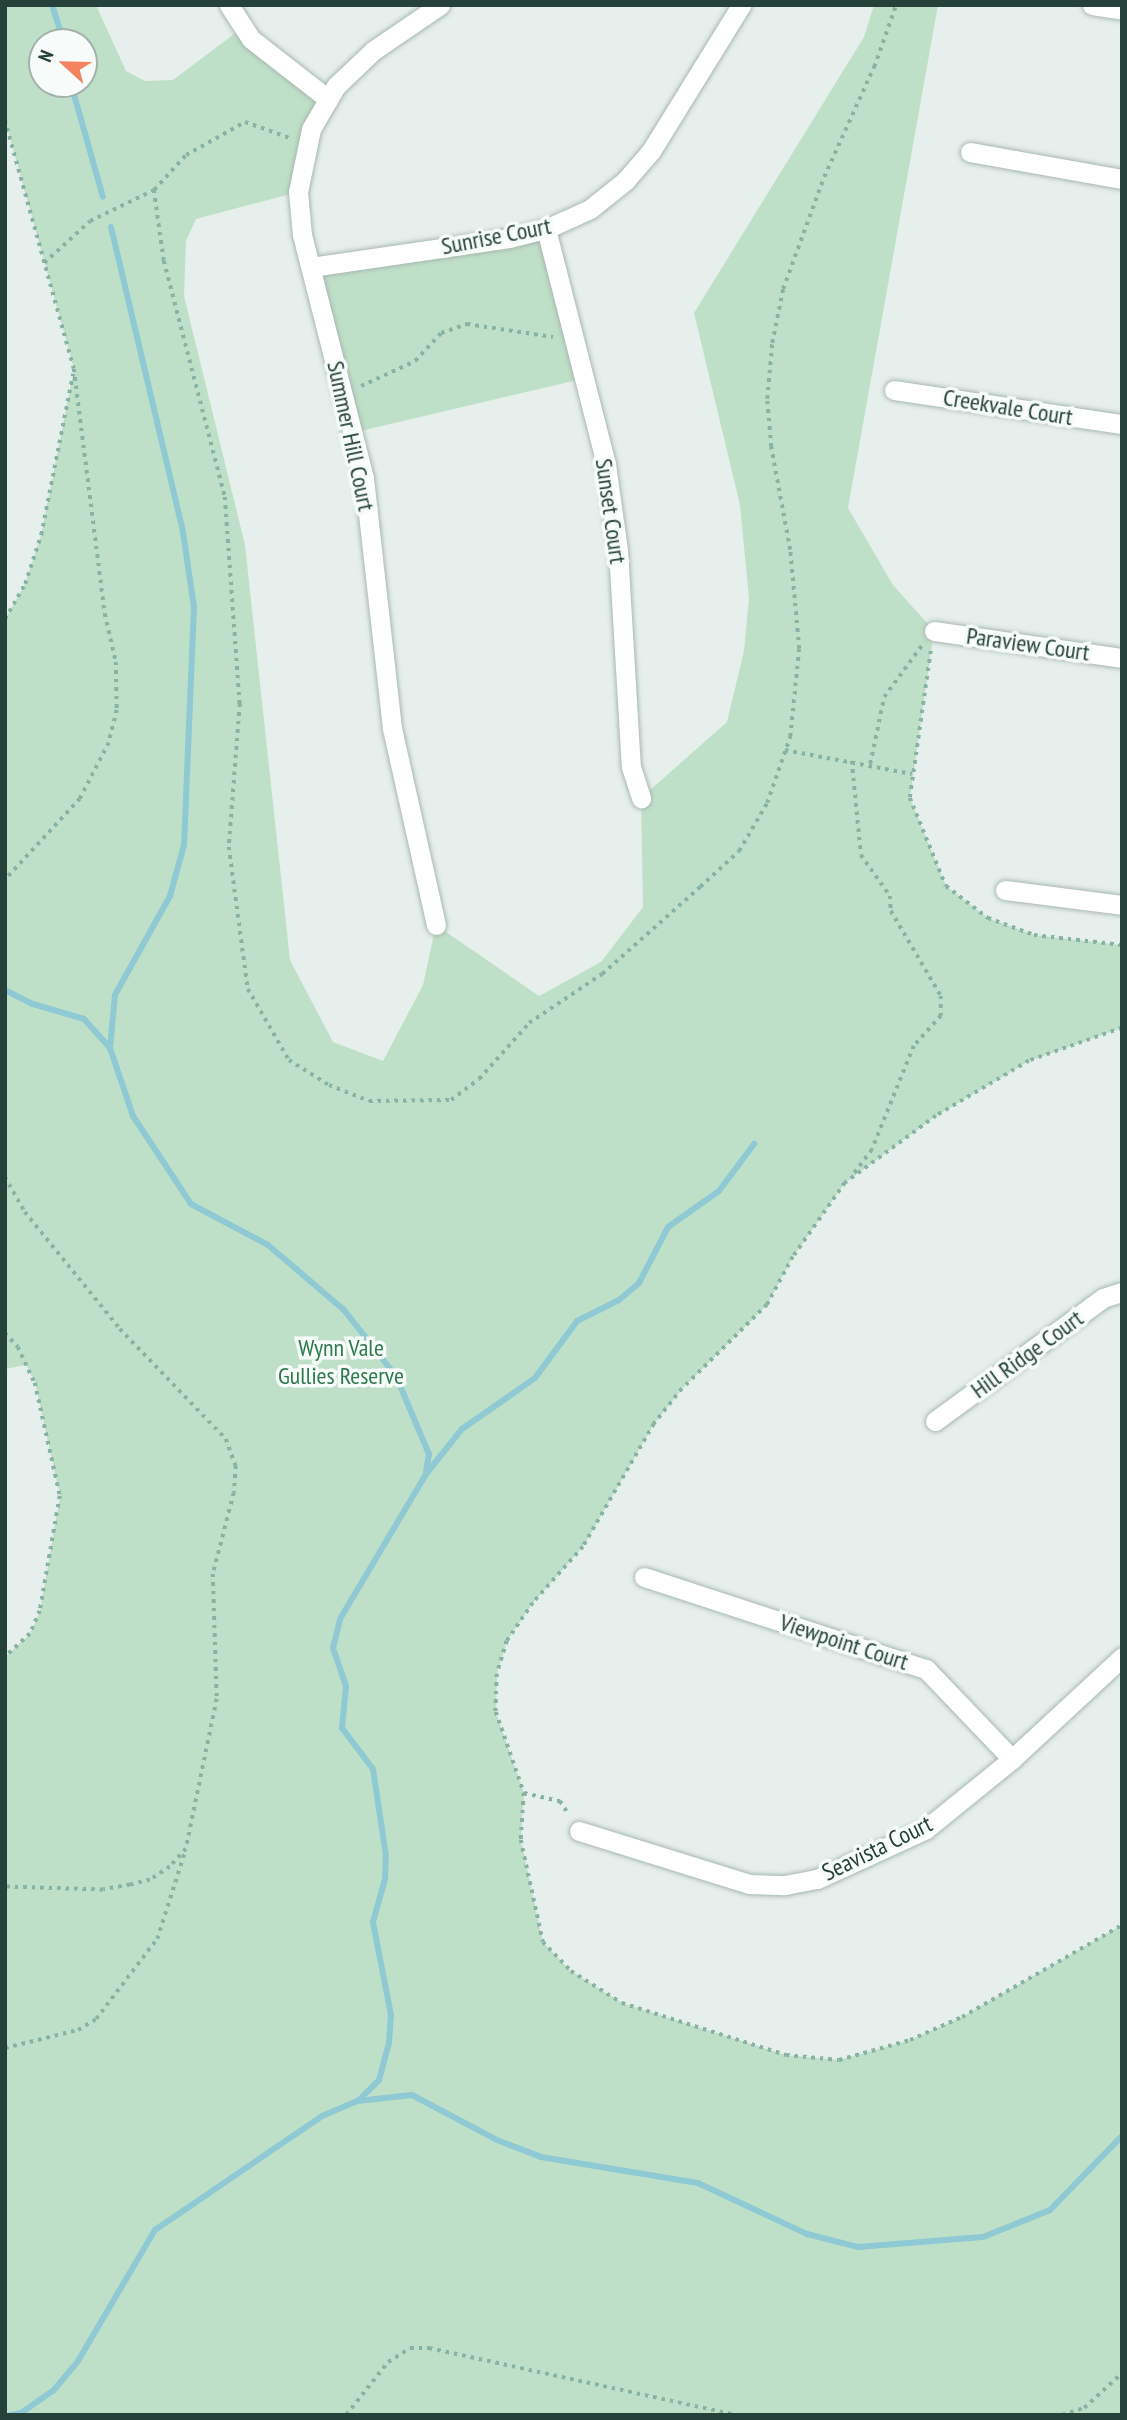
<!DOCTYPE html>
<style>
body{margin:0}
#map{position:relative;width:1127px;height:2420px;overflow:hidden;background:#e6efeb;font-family:"PT Sans Narrow",sans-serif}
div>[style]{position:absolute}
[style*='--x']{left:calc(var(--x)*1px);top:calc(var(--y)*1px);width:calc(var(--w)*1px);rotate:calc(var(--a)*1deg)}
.green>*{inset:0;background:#bfe0c8}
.stream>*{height:6px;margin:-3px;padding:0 3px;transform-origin:3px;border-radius:3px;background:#8ec9d4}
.path>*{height:3.5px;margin-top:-1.75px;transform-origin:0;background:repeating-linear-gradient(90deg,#86b3a5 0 3.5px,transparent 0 8.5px)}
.roads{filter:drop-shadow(0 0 2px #a8b8b2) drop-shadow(0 0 2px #a8b8b2)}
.street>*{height:19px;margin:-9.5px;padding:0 9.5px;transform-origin:9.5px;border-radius:9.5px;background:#fff}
span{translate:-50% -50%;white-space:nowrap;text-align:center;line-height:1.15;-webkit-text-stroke:7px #f7fbf9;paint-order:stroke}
.street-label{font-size:24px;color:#24423a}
.park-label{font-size:24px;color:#2d7a4b}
.frame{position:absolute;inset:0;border:7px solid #24423a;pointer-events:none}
.north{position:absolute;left:28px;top:28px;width:70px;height:70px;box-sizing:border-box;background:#f7fbf9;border:2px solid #a3b1ad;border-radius:50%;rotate:292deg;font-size:19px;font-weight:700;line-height:28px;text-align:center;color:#24423a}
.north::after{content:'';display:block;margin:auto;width:24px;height:32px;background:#f4845f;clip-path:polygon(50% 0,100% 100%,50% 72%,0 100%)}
</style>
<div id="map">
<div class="green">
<div style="clip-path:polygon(evenodd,5px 5px,96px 5px,126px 71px,145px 81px,173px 80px,242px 28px,328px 99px,298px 192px,196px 219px,186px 241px,184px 296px,245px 545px,290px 960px,333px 1042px,383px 1061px,423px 985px,436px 925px,539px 996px,601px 962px,643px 907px,641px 798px,727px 722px,744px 651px,749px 598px,740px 505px,694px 313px,864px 37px,874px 5px,938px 5px,848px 508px,893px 585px,934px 631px,910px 798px,946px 886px,988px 918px,1034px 935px,1122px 945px,1122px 1028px,1029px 1061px,936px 1116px,845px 1183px,793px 1257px,767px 1305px,682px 1389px,654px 1424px,583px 1547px,533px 1603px,507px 1641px,497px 1674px,496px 1712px,524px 1793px,521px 1840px,543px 1942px,571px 1971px,622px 2003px,786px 2055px,839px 2060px,910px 2040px,962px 2017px,1122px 1925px,1122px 2415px,5px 2415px,5px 1657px,30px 1634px,40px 1611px,60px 1496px,35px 1383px,26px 1365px,5px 1369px,5px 619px,25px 584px,41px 535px,74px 369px,5px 120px,5px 5px,42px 42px,84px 42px,84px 84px,42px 84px,42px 42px)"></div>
<div style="clip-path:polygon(546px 229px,586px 378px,352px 433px,311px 267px)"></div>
</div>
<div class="stream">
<div style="--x:52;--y:5;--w:39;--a:72"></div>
<div style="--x:71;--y:84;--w:117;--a:74.2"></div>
<div style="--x:111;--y:227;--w:313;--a:76.7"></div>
<div style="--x:183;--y:532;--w:76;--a:81.7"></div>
<div style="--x:194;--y:607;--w:238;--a:92.4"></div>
<div style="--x:184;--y:845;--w:53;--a:105.4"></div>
<div style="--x:170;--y:896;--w:113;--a:119.1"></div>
<div style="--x:115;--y:995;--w:53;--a:95.4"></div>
<div style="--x:110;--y:1048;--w:72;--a:71.3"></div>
<div style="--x:133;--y:1116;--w:105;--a:56.6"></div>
<div style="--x:191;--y:1204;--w:87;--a:28"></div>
<div style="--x:268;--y:1245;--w:100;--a:40.5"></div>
<div style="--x:344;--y:1310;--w:84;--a:51.8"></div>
<div style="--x:396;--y:1376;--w:85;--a:67.1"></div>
<div style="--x:429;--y:1454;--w:17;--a:100"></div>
<div style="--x:5;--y:990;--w:31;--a:27"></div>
<div style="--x:33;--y:1004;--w:53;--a:16.4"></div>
<div style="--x:84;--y:1019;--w:39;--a:48"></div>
<div style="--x:358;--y:2101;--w:54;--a:-6.3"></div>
<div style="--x:412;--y:2095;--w:96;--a:27.9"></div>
<div style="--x:497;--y:2140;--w:47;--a:21.1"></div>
<div style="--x:541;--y:2157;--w:159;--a:9.4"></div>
<div style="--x:698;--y:2183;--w:120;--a:25.1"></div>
<div style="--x:807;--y:2234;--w:53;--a:14.3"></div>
<div style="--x:858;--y:2247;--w:125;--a:-4.6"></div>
<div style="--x:983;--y:2237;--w:72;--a:-21.9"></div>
<div style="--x:1050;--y:2210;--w:103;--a:-45.8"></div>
<div style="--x:10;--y:2415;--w:11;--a:-10"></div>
<div style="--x:21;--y:2413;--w:39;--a:-35"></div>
<div style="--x:53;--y:2391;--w:39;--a:-50"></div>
<div style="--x:78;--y:2361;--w:152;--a:-59.6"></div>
<div style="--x:155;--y:2230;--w:202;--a:-34.3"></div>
<div style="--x:322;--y:2116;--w:39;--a:-23"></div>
<div style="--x:358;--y:2101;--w:30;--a:-45"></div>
<div style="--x:379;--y:2080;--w:38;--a:-75"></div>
<div style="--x:389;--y:2043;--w:28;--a:-86"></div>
<div style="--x:391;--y:2015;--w:95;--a:-101"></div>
<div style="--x:373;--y:1922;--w:45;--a:-74.4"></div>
<div style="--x:385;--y:1879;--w:23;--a:-88"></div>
<div style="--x:386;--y:1856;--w:88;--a:-98.5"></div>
<div style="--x:373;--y:1769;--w:51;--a:-127.1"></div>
<div style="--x:342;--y:1728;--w:42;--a:-84.6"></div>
<div style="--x:346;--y:1686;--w:40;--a:-108.9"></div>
<div style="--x:333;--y:1648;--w:30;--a:-76"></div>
<div style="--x:340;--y:1619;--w:169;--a:-59.3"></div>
<div style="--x:426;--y:1474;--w:58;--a:-51.3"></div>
<div style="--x:462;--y:1429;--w:89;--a:-34.9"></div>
<div style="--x:535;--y:1378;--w:71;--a:-53.6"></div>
<div style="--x:577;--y:1321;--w:47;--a:-26.6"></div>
<div style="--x:619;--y:1300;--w:26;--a:-40"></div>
<div style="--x:639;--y:1283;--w:63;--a:-62.6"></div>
<div style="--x:668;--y:1227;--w:62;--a:-35.2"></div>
<div style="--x:719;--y:1191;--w:59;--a:-53.3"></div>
</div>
<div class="path">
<div style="--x:5;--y:120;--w:258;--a:74.5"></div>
<div style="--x:74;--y:369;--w:247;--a:82.8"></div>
<div style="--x:105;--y:614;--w:49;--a:77.1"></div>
<div style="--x:116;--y:662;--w:48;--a:88.8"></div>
<div style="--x:117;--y:710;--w:34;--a:104"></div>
<div style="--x:109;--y:743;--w:63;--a:117.4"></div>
<div style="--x:80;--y:799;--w:110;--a:132.8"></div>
<div style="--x:154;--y:190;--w:72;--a:82"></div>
<div style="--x:164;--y:261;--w:244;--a:75.5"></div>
<div style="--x:225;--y:497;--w:208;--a:85.9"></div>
<div style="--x:240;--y:704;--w:143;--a:94.4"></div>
<div style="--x:229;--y:847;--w:143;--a:82.4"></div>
<div style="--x:248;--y:989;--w:82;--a:60"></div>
<div style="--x:289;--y:1060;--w:47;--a:32"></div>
<div style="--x:329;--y:1085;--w:43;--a:21.8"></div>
<div style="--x:369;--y:1101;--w:82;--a:-0.7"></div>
<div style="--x:451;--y:1100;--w:35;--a:-37"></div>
<div style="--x:479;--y:1079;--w:75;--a:-48.2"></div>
<div style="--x:529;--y:1023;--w:88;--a:-33.9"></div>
<div style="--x:602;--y:974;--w:131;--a:-41.6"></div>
<div style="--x:700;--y:887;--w:53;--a:-42.7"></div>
<div style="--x:739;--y:851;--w:56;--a:-59.7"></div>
<div style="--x:767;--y:803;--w:70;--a:-70.8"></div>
<div style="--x:790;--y:737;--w:88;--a:-84.2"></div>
<div style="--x:799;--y:649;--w:99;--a:-95.2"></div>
<div style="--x:790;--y:550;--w:105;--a:-100.5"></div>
<div style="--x:771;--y:447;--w:48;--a:-94.8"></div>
<div style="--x:767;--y:399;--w:56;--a:-84.9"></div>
<div style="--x:772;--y:343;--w:55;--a:-78.5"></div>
<div style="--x:783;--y:289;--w:119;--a:-69.9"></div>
<div style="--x:824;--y:177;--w:121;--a:-65.6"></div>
<div style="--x:874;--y:67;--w:66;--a:-70.5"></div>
<div style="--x:44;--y:263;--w:62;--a:-42.4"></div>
<div style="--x:90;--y:221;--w:71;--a:-25.8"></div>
<div style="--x:154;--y:190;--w:47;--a:-47.6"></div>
<div style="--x:186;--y:155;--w:68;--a:-29.2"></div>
<div style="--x:245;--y:122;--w:48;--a:19.6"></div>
<div style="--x:361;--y:386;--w:60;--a:-24.8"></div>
<div style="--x:415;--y:361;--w:38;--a:-47"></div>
<div style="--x:441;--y:333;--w:28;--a:-19"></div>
<div style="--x:467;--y:324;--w:87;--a:8.6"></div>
<div style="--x:5;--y:619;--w:40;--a:-60.3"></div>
<div style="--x:25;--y:584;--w:52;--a:-71.9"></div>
<div style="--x:41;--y:535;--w:164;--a:-78.8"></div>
<div style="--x:931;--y:651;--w:148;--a:98.1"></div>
<div style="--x:910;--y:798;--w:95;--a:67.8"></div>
<div style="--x:946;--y:886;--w:53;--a:37.3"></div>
<div style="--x:988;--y:918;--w:49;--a:20.3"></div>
<div style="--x:1034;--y:935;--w:89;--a:6.5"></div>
<div style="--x:785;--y:750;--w:129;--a:10.7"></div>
<div style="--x:852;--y:761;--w:94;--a:84.5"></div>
<div style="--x:861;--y:855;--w:50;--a:54.7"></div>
<div style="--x:890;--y:896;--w:15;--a:86"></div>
<div style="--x:891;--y:911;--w:99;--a:59.5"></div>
<div style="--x:941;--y:996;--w:20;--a:90"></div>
<div style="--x:941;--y:1016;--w:40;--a:132"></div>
<div style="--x:914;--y:1046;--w:112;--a:112"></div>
<div style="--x:872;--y:1150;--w:30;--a:127"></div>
<div style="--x:870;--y:764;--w:68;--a:-78.2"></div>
<div style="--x:884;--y:697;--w:66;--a:-53.7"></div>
<div style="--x:1122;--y:1028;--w:99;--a:160.5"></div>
<div style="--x:1029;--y:1061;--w:108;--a:149.4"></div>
<div style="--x:936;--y:1116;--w:113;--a:143.6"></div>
<div style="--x:845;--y:1183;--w:90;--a:125.1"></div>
<div style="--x:793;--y:1257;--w:55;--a:118.4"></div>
<div style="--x:767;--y:1305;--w:120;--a:135.3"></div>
<div style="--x:682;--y:1389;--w:45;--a:128.7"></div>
<div style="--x:654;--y:1424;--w:142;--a:120"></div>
<div style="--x:583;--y:1547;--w:75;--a:131.8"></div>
<div style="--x:533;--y:1603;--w:46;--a:124.4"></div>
<div style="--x:507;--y:1641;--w:34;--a:107"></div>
<div style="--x:497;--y:1674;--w:38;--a:92"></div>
<div style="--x:496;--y:1712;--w:86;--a:70.9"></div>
<div style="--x:524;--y:1793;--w:47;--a:93.7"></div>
<div style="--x:521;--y:1840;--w:104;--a:77.8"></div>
<div style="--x:543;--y:1942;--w:40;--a:46"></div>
<div style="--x:571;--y:1971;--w:60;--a:32.1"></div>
<div style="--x:622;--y:2003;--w:172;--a:17.6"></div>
<div style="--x:786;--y:2055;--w:53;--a:5.4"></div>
<div style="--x:839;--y:2060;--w:74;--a:-15.7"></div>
<div style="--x:910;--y:2040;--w:57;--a:-23.9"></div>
<div style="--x:962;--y:2017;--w:185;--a:-29.9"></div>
<div style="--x:5;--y:1177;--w:40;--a:60.3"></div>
<div style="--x:25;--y:1212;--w:151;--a:50.9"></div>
<div style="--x:120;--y:1329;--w:153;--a:46.1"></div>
<div style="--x:226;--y:1439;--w:29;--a:70"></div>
<div style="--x:236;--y:1466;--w:27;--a:94"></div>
<div style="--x:234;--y:1493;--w:84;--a:104.5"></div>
<div style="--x:213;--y:1574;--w:125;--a:88.2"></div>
<div style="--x:217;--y:1699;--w:153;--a:101.7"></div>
<div style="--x:186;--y:1849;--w:24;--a:132"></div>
<div style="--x:170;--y:1867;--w:24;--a:147"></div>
<div style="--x:150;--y:1880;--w:21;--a:166"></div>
<div style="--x:130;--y:1885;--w:27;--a:170"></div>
<div style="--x:103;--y:1890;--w:98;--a:-178.2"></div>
<div style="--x:5;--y:1333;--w:19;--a:47"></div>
<div style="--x:18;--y:1347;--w:40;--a:65"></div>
<div style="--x:35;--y:1383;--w:116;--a:77.5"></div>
<div style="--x:60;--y:1496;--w:117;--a:99.9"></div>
<div style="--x:40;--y:1611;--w:25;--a:113"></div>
<div style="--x:30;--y:1634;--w:34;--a:137"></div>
<div style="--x:524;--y:1793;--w:37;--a:13"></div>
<div style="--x:560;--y:1801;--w:17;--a:57"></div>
<div style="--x:5;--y:2048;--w:75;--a:-13.9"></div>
<div style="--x:78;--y:2030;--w:21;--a:-31"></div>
<div style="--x:96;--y:2019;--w:101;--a:-52.7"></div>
<div style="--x:157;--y:1939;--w:92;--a:-72.3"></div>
<div style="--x:346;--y:2415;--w:68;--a:-51.6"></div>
<div style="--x:388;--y:2362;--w:26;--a:-32"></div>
<div style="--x:410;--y:2348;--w:19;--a:0"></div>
<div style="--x:429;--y:2348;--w:314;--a:12.3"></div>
<div style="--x:1062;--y:2415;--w:23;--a:-18"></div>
<div style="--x:1084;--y:2408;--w:52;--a:-42.6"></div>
</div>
<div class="roads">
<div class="street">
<div style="--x:229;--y:5;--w:40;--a:57.1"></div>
<div style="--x:251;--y:39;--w:98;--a:37.9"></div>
<div style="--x:1092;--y:5;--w:30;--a:9"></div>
<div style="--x:970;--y:152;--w:154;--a:10.1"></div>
<div style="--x:546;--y:229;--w:243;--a:75.7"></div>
<div style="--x:606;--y:464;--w:87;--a:82.1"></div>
<div style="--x:618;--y:550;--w:217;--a:86.6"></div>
<div style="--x:631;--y:767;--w:33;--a:72"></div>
<div style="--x:311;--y:267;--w:200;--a:-8.3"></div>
<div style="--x:509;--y:238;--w:38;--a:-14"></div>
<div style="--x:546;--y:229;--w:48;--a:-24.4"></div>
<div style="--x:590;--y:209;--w:45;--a:-38.7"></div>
<div style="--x:625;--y:181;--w:40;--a:-49"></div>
<div style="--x:651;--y:151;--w:172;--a:-58.3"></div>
<div style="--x:894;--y:390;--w:231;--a:8.5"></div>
<div style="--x:934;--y:631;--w:190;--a:8.2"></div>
<div style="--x:1005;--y:890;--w:118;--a:7.3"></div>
<div style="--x:436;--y:925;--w:202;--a:-102.6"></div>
<div style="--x:392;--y:728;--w:252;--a:-96.4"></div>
<div style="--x:364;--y:478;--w:251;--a:-104.3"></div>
<div style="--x:302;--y:235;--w:43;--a:-95.3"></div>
<div style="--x:298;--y:192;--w:64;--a:-78.3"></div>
<div style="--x:311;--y:129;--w:50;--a:-59.8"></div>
<div style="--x:336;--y:86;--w:52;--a:-43.5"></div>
<div style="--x:374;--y:50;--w:80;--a:-34.3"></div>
<div style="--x:935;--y:1421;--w:208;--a:-36.2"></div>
<div style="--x:1103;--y:1298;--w:20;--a:-18"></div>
<div style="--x:644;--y:1577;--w:297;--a:18.1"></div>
<div style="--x:926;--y:1669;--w:124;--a:46.3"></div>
<div style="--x:579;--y:1831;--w:178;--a:17.3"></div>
<div style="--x:749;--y:1884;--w:36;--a:2"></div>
<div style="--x:785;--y:1885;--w:33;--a:-11"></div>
<div style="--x:817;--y:1879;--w:120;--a:-24.6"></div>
<div style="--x:926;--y:1829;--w:111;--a:-39.1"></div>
<div style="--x:1012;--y:1759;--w:150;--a:-42.8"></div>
</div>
</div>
<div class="street-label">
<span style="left:496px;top:236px;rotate:-11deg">Sunrise Court</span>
<span style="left:1008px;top:407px;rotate:9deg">Creekvale Court</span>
<span style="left:351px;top:436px;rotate:78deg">Summer Hill Court</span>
<span style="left:611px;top:511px;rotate:82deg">Sunset Court</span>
<span style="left:1028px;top:644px;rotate:8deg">Paraview Court</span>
<span style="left:1027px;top:1354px;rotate:-36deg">Hill Ridge Court</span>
<span style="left:844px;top:1642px;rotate:18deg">Viewpoint Court</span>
<span style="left:877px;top:1848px;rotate:-26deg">Seavista Court</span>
</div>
<div class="park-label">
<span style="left:341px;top:1362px">Wynn Vale<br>Gullies Reserve</span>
</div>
<div class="frame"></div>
<div class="north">N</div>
</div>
